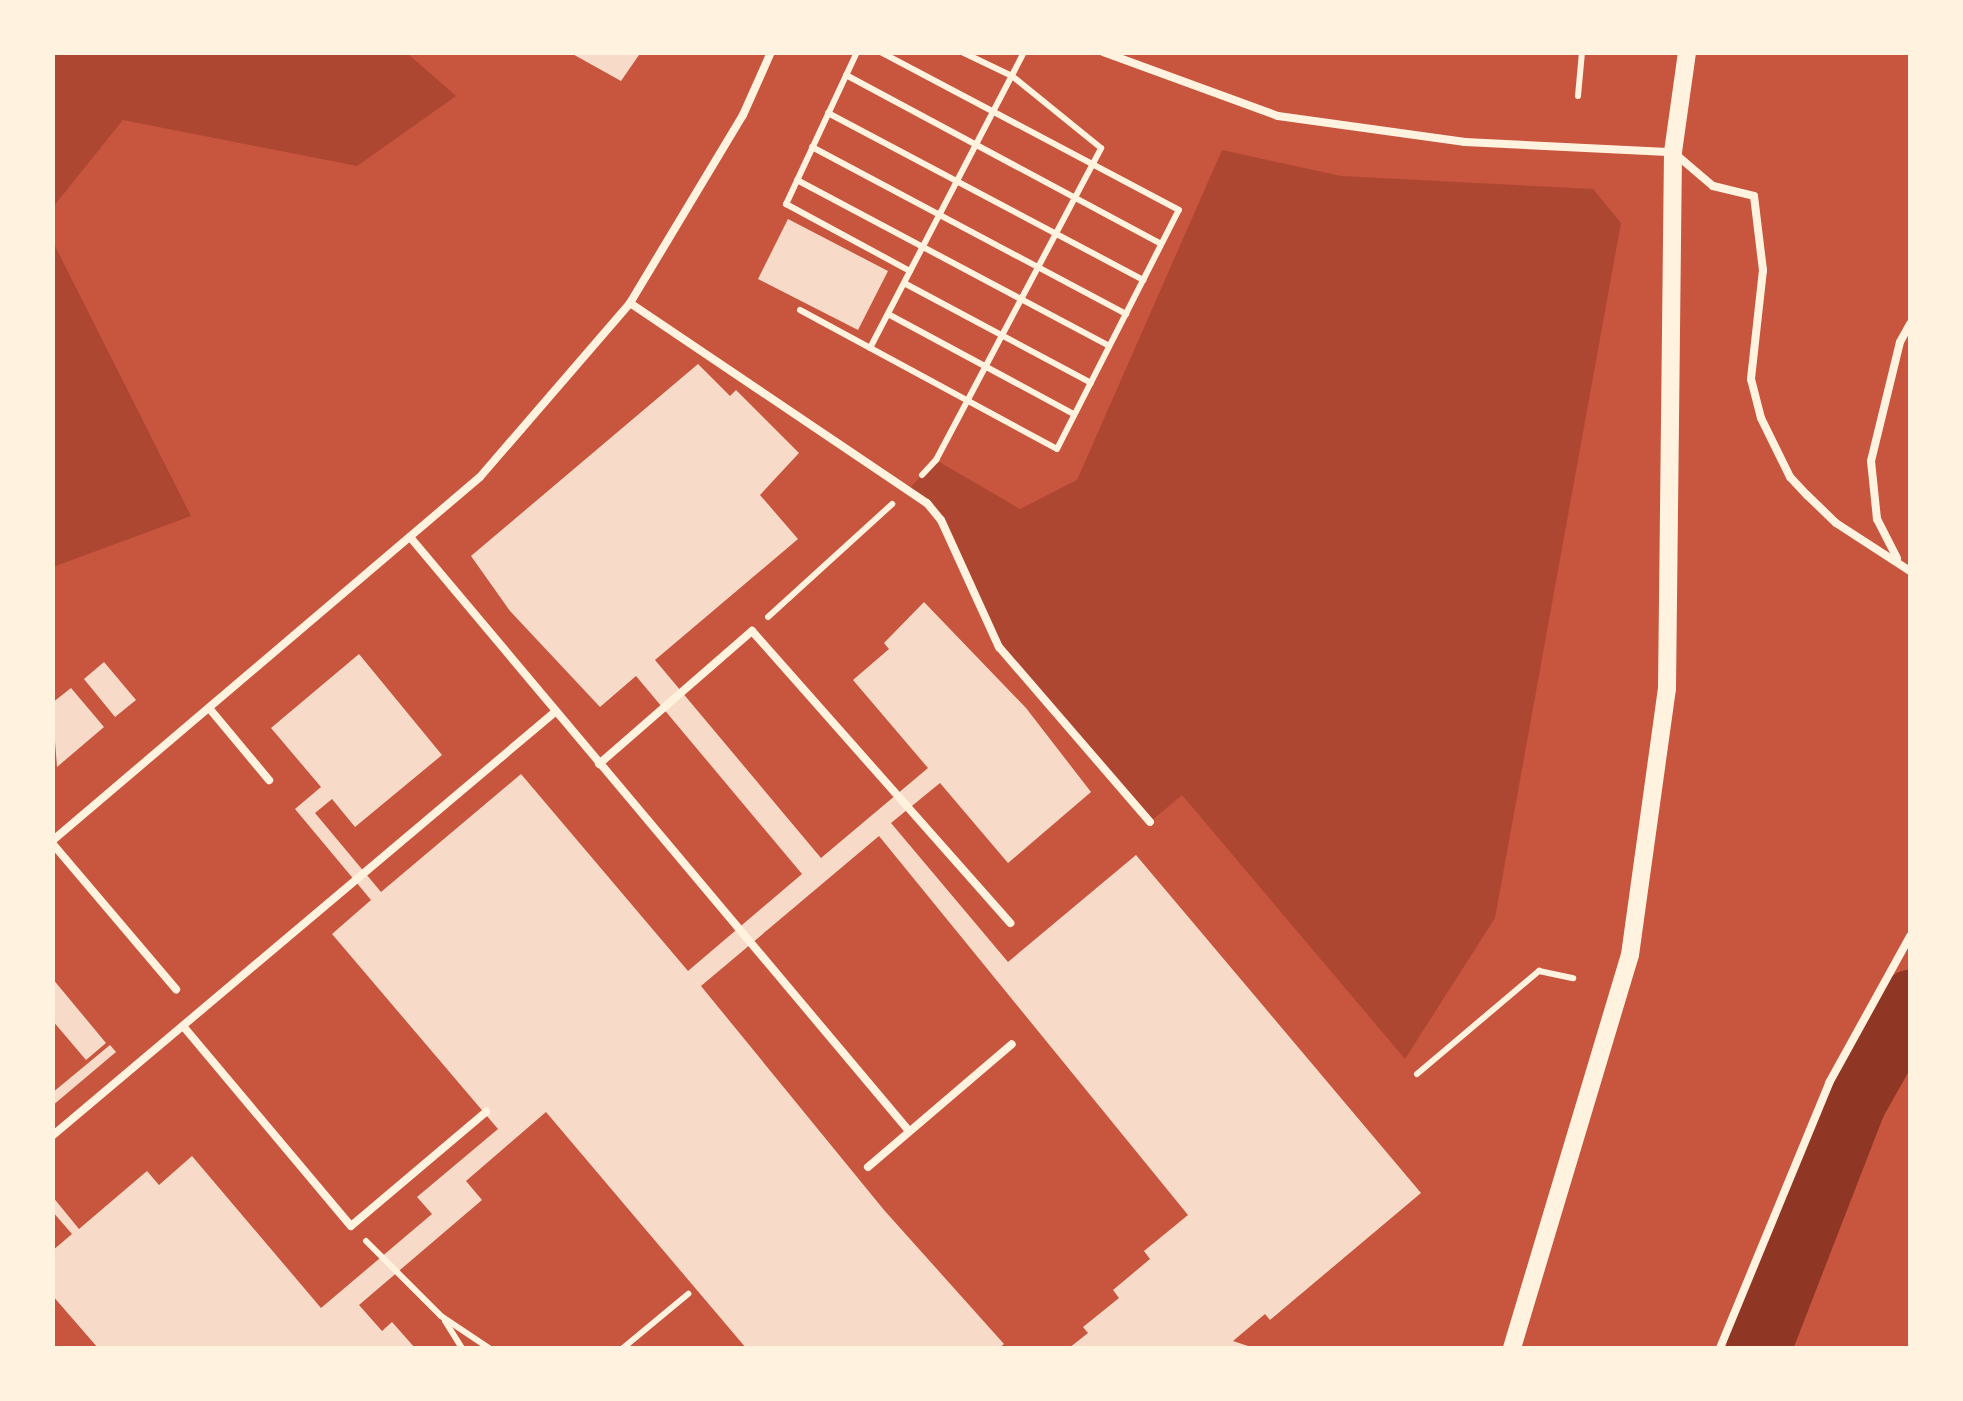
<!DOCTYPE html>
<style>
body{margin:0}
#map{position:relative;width:1963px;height:1401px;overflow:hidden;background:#c8553d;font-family:Mulish,sans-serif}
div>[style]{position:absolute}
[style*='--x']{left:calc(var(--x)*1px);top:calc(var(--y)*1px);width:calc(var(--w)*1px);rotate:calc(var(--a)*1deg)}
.green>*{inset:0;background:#ae4732}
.river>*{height:65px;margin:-32.5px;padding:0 32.5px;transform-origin:32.5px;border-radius:32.5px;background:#8f3625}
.building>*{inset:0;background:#f7dbc8}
.path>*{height:6px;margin:-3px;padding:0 3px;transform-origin:3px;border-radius:3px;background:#fff3e0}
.service>*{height:8px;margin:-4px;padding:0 4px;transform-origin:4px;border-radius:4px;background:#fff3e0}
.tertiary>*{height:18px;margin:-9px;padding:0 9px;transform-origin:9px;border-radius:9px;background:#fff3e0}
span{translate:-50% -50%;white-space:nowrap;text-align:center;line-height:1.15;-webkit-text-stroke:8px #fff3e0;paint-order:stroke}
.frame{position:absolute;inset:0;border:55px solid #fff3e0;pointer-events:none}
</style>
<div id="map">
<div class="green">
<div style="clip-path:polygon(53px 52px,407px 53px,456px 96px,357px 166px,123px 120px,53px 207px)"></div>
<div style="clip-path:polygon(1222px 150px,1341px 176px,1593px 189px,1621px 223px,1495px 918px,1405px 1059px,1182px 795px,1150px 822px,999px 647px,941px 520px,909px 489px,936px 460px,1020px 509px,1077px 480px)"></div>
<div style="clip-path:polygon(52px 240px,191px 516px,53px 567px,52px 567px)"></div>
</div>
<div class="river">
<div style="--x:1758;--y:1348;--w:265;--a:-68.8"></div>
<div style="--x:1854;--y:1101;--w:114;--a:-60.5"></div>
</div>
<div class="building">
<div style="clip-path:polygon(569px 52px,641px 52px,621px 81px)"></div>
<div style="clip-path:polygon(788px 219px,888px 271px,858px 330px,758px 279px)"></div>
<div style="clip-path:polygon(698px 364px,730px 396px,736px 390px,799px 453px,760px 495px,798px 539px,655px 660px,821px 858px,928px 768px,853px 680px,889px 649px,884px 643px,924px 602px,1026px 708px,1091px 792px,1008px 863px,940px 783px,891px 823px,1008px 962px,1136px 855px,1421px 1193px,1270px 1320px,1265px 1314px,1233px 1341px,1254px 1348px,1069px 1348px,1088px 1333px,1083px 1327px,1119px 1298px,1113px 1290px,1150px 1259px,1144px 1251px,1188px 1215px,879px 836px,701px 986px,884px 1210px,1004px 1344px,999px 1348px,746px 1348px,546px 1112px,466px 1181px,482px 1200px,359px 1305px,382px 1331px,392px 1322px,415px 1348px,98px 1348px,52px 1295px,52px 1251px,72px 1234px,52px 1211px,52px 1196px,79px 1229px,147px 1171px,159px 1185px,192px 1156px,321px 1308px,432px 1214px,417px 1197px,498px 1129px,332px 934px,371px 900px,295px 809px,321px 787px,271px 728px,359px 654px,442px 755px,355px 827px,332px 799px,315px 813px,381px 892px,521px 774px,688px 971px,802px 874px,636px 676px,600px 707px,510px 611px,471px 556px)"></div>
<div style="clip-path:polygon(104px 662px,136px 700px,115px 717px,84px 679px)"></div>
<div style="clip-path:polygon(71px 688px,104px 727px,57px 767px,52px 703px)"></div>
<div style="clip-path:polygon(52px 978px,106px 1043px,86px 1060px,52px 1020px)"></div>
<div style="clip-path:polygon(110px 1045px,116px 1052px,52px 1106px,52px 1093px)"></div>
</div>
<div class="path">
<div style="--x:857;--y:52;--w:168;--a:115"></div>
<div style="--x:786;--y:204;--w:141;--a:28.4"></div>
<div style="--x:846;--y:75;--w:357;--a:28.2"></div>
<div style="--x:1578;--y:96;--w:44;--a:-84.8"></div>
<div style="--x:828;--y:113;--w:357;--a:27.9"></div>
<div style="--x:812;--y:147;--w:356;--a:28"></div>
<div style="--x:797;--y:180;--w:353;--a:28"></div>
<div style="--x:904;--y:283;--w:212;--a:28.1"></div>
<div style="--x:800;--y:310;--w:292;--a:28.4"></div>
<div style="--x:1057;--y:449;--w:268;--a:-63"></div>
<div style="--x:1179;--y:210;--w:337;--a:-152.1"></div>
<div style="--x:888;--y:314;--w:211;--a:28.3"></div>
<div style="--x:870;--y:348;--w:334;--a:-62.5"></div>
<div style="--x:922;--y:475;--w:21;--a:-47"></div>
<div style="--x:936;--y:460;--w:353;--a:-62.1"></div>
<div style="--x:1101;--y:148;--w:114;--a:-141"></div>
<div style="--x:1012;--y:76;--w:55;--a:-154.4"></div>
<div style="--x:768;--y:617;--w:168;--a:-42.3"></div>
<div style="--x:1417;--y:1074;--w:160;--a:-40.2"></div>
<div style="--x:1539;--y:971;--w:35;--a:12"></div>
<div style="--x:366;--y:1241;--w:106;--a:45"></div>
<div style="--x:441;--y:1316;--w:58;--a:33.7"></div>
<div style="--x:445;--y:1321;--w:32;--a:58"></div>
<div style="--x:623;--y:1348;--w:85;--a:-39.7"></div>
</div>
<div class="service">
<div style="--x:1103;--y:52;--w:186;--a:20.1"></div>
<div style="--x:1278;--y:116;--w:189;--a:7.9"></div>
<div style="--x:1465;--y:142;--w:208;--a:2.8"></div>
<div style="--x:1673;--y:152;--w:52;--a:40.4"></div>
<div style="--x:1713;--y:186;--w:42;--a:13.7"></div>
<div style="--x:1754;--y:196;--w:75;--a:83.1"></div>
<div style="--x:1763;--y:270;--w:110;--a:96.3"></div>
<div style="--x:1751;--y:379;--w:40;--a:75.6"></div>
<div style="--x:1761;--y:418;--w:66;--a:63.8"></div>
<div style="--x:1790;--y:477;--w:25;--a:47"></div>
<div style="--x:1807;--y:495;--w:40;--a:44"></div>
<div style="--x:1836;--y:523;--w:88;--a:33"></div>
<div style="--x:630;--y:303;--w:358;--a:34"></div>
<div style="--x:927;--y:503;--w:22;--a:51"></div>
<div style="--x:941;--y:520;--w:140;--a:65.5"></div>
<div style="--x:999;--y:647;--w:231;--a:49.2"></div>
<div style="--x:410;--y:537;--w:776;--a:49.97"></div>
<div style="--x:1897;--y:558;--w:44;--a:-117.1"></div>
<div style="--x:1877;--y:519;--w:58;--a:-95.9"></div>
<div style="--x:1871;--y:461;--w:122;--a:-76.3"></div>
<div style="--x:1900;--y:342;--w:21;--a:-61"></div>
<div style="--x:209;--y:708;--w:94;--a:50.2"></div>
<div style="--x:599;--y:764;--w:203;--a:-41"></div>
<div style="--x:752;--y:631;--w:390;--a:48.5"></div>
<div style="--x:52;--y:841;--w:562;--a:-40.38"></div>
<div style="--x:480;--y:477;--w:230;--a:-49.2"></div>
<div style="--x:630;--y:303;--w:219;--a:-59"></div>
<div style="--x:743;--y:115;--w:69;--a:-66"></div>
<div style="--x:52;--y:843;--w:192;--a:49.7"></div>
<div style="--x:183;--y:1026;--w:261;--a:50"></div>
<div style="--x:351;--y:1226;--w:177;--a:-40.2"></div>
<div style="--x:52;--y:1136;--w:658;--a:-40.13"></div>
<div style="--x:868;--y:1167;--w:189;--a:-40.5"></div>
<div style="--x:1720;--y:1348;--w:287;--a:-67.6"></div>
<div style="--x:1829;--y:1083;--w:168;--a:-61.1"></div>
</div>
<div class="tertiary">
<div style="--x:1512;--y:1348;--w:410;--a:-73.3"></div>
<div style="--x:1630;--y:955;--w:269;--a:-82.1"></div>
<div style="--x:1667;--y:689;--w:537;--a:-89.36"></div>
<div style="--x:1673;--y:152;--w:101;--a:-82"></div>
</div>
<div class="frame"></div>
</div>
